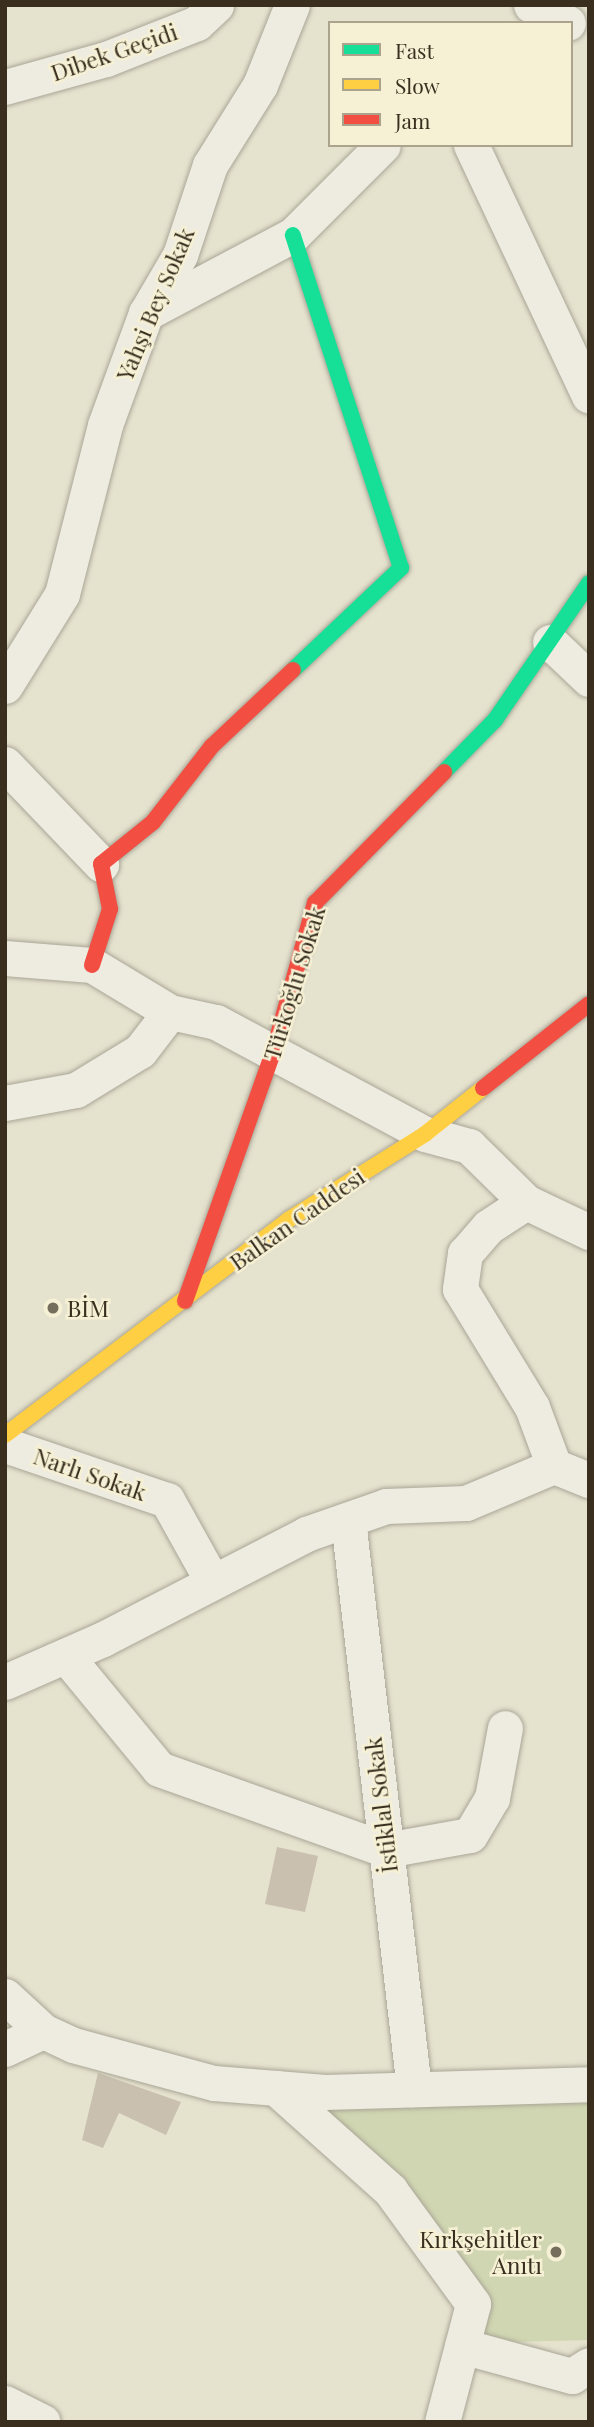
<!DOCTYPE html>
<meta charset="utf-8">
<style>
body{margin:0}
#map{position:relative;width:594px;height:2427px;overflow:hidden;background:#e5e2ce;font-family:"Playfair Display",serif}
div>[style]{position:absolute}
[style*='--x']{left:calc(var(--x)*1px);top:calc(var(--y)*1px);width:calc(var(--w)*1px);rotate:calc(var(--a)*1deg)}
.green>*{inset:0;background:#d0d6b1}
.building>*{inset:0;background:#c9c0af}
.roads{filter:drop-shadow(0 0 2px #aaa697) drop-shadow(0 0 2px #aaa697)}
.street>*{height:35px;margin:-17.5px;padding:0 17.5px;transform-origin:17.5px;border-radius:17.5px;background:#eeebe0}
.fast>*{height:16px;margin:-8px;padding:0 8px;transform-origin:8px;border-radius:8px;background:#16e098}
.slow>*{height:16px;margin:-8px;padding:0 8px;transform-origin:8px;border-radius:8px;background:#ffcf43}
.jam>*{height:16px;margin:-8px;padding:0 8px;transform-origin:8px;border-radius:8px;background:#f24e42}
.dots>*{width:19px;height:19px;translate:-50% -50%;box-sizing:border-box;border:4px solid #f6f1d5;border-radius:50%}
span{translate:-50% -50%;white-space:nowrap;text-align:center;line-height:1.15;-webkit-text-stroke:5px #f6f1d5;paint-order:stroke}
.street-label{font-size:23px;color:#3a2f1f}
.poi-label{font-size:23px;color:#3a2f1f}
.left{translate:0 -50%;text-align:left}
.right{translate:-100% -50%;text-align:right}
.frame{position:absolute;inset:0;border:7px solid #3a2f1f;pointer-events:none}
.legend{position:absolute;left:328px;top:21px;width:245px;height:126px;box-sizing:border-box;background:#f6f1d5;border:2px solid #aba38c;margin:0;padding:9px 12px;list-style:none;font-size:21px;color:#3a2f1f}
.legend li{display:flex;align-items:center;gap:14px;height:35px}
.legend b{width:35px;border:2px solid #aba38c}
</style>
<div id="map">
<div class="green">
<div style="clip-path:polygon(589px 2082px,589px 2340px,473px 2343px,475px 2287px,328px 2123px,325px 2092px)"></div>
</div>
<div class="building">
<div style="clip-path:polygon(277px 1847px,318px 1856px,305px 1912px,265px 1904px)"></div>
<div style="clip-path:polygon(98px 2073px,181px 2102px,166px 2135px,119px 2113px,103px 2148px,82px 2140px)"></div>
</div>
<div class="roads">
<div class="street">
<div style="--x:531;--y:5;--w:41;--a:25.9"></div>
<div style="--x:5;--y:87;--w:105;--a:-15.5"></div>
<div style="--x:106;--y:59;--w:98;--a:-21.6"></div>
<div style="--x:197;--y:23;--w:26;--a:-43"></div>
<div style="--x:471;--y:145;--w:277;--a:64.8"></div>
<div style="--x:146;--y:313;--w:166;--a:-28"></div>
<div style="--x:293;--y:235;--w:127;--a:-45"></div>
<div style="--x:550;--y:642;--w:54;--a:43.5"></div>
<div style="--x:5;--y:686;--w:108;--a:-58.2"></div>
<div style="--x:62;--y:594;--w:174;--a:-75.7"></div>
<div style="--x:105;--y:425;--w:119;--a:-69.9"></div>
<div style="--x:146;--y:313;--w:67;--a:-59.6"></div>
<div style="--x:180;--y:255;--w:95;--a:-71.6"></div>
<div style="--x:210;--y:165;--w:94;--a:-58"></div>
<div style="--x:260;--y:85;--w:86;--a:-68.2"></div>
<div style="--x:5;--y:764;--w:139;--a:46.2"></div>
<div style="--x:5;--y:958;--w:87;--a:4.6"></div>
<div style="--x:92;--y:965;--w:91;--a:31.1"></div>
<div style="--x:170;--y:1012;--w:47;--a:12.3"></div>
<div style="--x:216;--y:1022;--w:237;--a:28.2"></div>
<div style="--x:425;--y:1134;--w:46;--a:15.3"></div>
<div style="--x:469;--y:1146;--w:80;--a:44.5"></div>
<div style="--x:526;--y:1202;--w:70;--a:25.5"></div>
<div style="--x:5;--y:1103;--w:72;--a:-10.4"></div>
<div style="--x:76;--y:1090;--w:75;--a:-31.4"></div>
<div style="--x:140;--y:1051;--w:49;--a:-52.4"></div>
<div style="--x:526;--y:1202;--w:45;--a:146.7"></div>
<div style="--x:488;--y:1227;--w:35;--a:131"></div>
<div style="--x:465;--y:1253;--w:36;--a:98"></div>
<div style="--x:460;--y:1289;--w:138;--a:58.6"></div>
<div style="--x:532;--y:1407;--w:63;--a:69.6"></div>
<div style="--x:554;--y:1466;--w:38;--a:22"></div>
<div style="--x:5;--y:1445;--w:171;--a:18.8"></div>
<div style="--x:167;--y:1500;--w:93;--a:60.9"></div>
<div style="--x:348;--y:1520;--w:573;--a:83.38"></div>
<div style="--x:66;--y:1656;--w:146;--a:50.5"></div>
<div style="--x:159;--y:1769;--w:241;--a:19.6"></div>
<div style="--x:386;--y:1850;--w:85;--a:-10.1"></div>
<div style="--x:470;--y:1835;--w:43;--a:-59.3"></div>
<div style="--x:492;--y:1798;--w:71;--a:-79.5"></div>
<div style="--x:5;--y:1682;--w:107;--a:-23.7"></div>
<div style="--x:103;--y:1639;--w:229;--a:-27.3"></div>
<div style="--x:306;--y:1534;--w:85;--a:-19.3"></div>
<div style="--x:386;--y:1506;--w:80;--a:-2.1"></div>
<div style="--x:466;--y:1503;--w:95;--a:-22.8"></div>
<div style="--x:5;--y:1996;--w:52;--a:42.6"></div>
<div style="--x:43;--y:2031;--w:33;--a:25"></div>
<div style="--x:73;--y:2045;--w:146;--a:15.1"></div>
<div style="--x:214;--y:2083;--w:111;--a:4.6"></div>
<div style="--x:325;--y:2092;--w:264;--a:-1.7"></div>
<div style="--x:5;--y:2049;--w:42;--a:-25.3"></div>
<div style="--x:276;--y:2088;--w:153;--a:41.8"></div>
<div style="--x:390;--y:2190;--w:141;--a:53.9"></div>
<div style="--x:473;--y:2304;--w:122;--a:104.7"></div>
<div style="--x:462;--y:2346;--w:114;--a:15.3"></div>
<div style="--x:572;--y:2376;--w:20;--a:-33"></div>
<div style="--x:5;--y:2403;--w:42;--a:26.6"></div>
</div>
<div class="fast">
<div style="--x:293;--y:670;--w:149;--a:-43.4"></div>
<div style="--x:401;--y:568;--w:350;--a:-108"></div>
<div style="--x:444;--y:772;--w:73;--a:-45.6"></div>
<div style="--x:495;--y:720;--w:166;--a:-55.5"></div>
</div>
<div class="slow">
<div style="--x:5;--y:1435;--w:355;--a:-37.2"></div>
<div style="--x:288;--y:1220;--w:162;--a:-32.1"></div>
<div style="--x:425;--y:1134;--w:74;--a:-38.4"></div>
</div>
<div class="jam">
<div style="--x:92;--y:965;--w:59;--a:-72.2"></div>
<div style="--x:110;--y:909;--w:46;--a:-101.3"></div>
<div style="--x:101;--y:864;--w:67;--a:-38.9"></div>
<div style="--x:153;--y:822;--w:96;--a:-52.2"></div>
<div style="--x:212;--y:746;--w:111;--a:-43.2"></div>
<div style="--x:483;--y:1088;--w:135;--a:-38.4"></div>
<div style="--x:185;--y:1301;--w:263;--a:-70.5"></div>
<div style="--x:273;--y:1053;--w:156;--a:-74.4"></div>
<div style="--x:315;--y:903;--w:184;--a:-45.4"></div>
</div>
</div>
<div class="dots">
<div style="left:53px;top:1308px;background:#766e5c"></div>
<div style="left:556px;top:2252px;background:#766e5c"></div>
</div>
<div class="street-label">
<span style="left:114px;top:52px;rotate:-19deg">Dibek Geçidi</span>
<span style="left:155px;top:304px;rotate:-67deg">Yahşi Bey Sokak</span>
<span style="left:294px;top:983px;rotate:-73deg">Türkoğlu Sokak</span>
<span style="left:297px;top:1219px;rotate:-35deg">Balkan Caddesi</span>
<span style="left:90px;top:1474px;rotate:19deg">Narlı Sokak</span>
<span style="left:381px;top:1805px;rotate:-97deg">İstiklal Sokak</span>
</div>
<div class="poi-label">
<span class="left" style="left:67px;top:1308px">BİM</span>
<span class="right" style="left:542px;top:2252px">Kırkşehitler<br>Anıtı</span>
</div>
<div class="frame"></div>
<ul class="legend">
<li><b style="height:9px;background:#16e098"></b>Fast</li>
<li><b style="height:9px;background:#ffcf43"></b>Slow</li>
<li><b style="height:9px;background:#f24e42"></b>Jam</li>
</ul>
</div>
